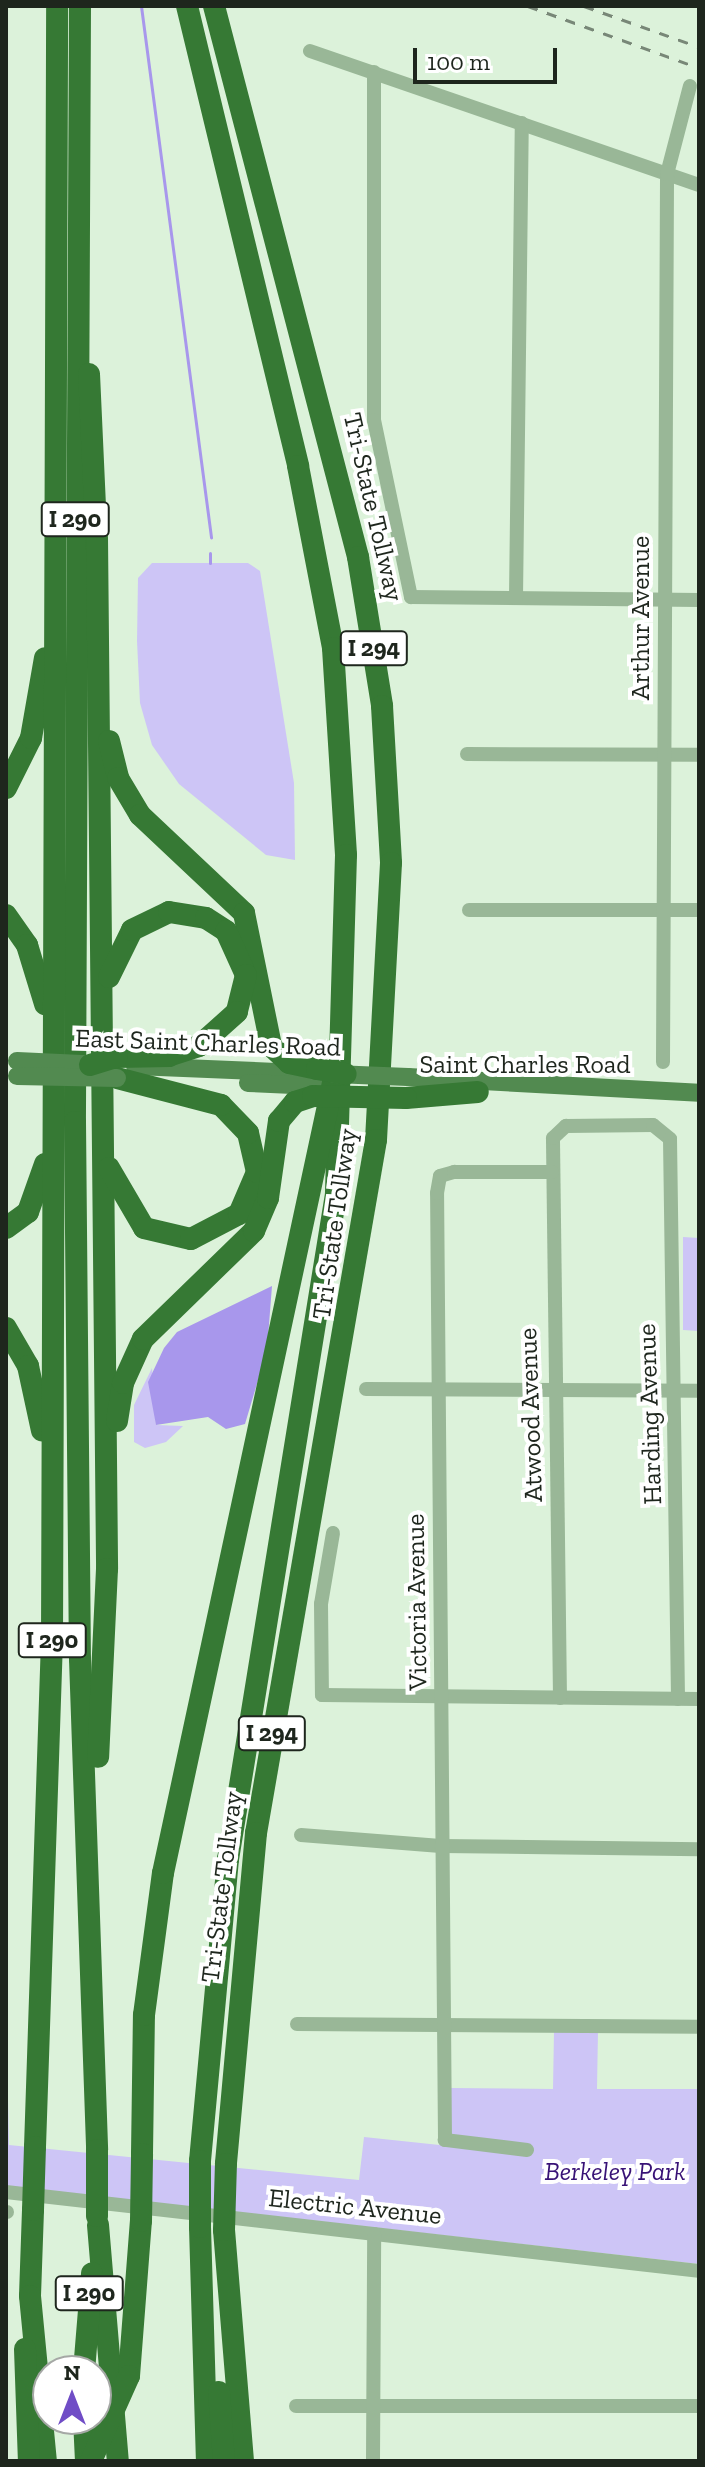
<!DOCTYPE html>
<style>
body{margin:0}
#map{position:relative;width:705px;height:2467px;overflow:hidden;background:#dcf2da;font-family:"Zilla Slab",serif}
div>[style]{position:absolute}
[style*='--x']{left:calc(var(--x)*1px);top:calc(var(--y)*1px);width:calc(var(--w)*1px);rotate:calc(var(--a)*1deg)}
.green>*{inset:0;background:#cdc5f6}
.water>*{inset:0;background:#a897ec}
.stream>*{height:3px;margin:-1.5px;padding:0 1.5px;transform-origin:1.5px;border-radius:1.5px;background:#a897ec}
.minor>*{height:14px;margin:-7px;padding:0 7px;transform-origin:7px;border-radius:7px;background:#99b797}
.major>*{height:18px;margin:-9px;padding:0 9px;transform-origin:9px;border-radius:9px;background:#528a50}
.highway>*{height:22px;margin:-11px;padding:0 11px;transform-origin:11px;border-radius:11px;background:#367934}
.rail>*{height:3px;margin-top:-1.5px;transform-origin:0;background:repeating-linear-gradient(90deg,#788777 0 10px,transparent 0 20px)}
.major-bridge>*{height:18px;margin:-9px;padding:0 9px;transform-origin:9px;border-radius:9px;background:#528a50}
.highway-bridge>*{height:22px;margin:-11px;padding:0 11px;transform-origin:11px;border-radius:11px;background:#367934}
span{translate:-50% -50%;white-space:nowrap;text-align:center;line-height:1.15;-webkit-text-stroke:8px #fff;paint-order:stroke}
.shield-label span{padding:2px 6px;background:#fff;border:2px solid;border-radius:6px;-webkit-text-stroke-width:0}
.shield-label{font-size:24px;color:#1e261d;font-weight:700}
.street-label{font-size:26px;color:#1e261d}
.park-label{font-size:26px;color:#381276;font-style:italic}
.frame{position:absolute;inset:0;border:8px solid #1e261d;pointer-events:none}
.north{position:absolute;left:32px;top:2355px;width:80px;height:80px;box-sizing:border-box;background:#fff;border:2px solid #a5a8a5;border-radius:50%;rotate:0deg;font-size:22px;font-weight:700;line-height:32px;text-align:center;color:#1e261d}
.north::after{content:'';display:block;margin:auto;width:28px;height:36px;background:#704dc6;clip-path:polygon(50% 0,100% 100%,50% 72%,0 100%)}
.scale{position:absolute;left:413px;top:48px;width:144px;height:36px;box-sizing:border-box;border:4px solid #1e261d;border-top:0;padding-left:10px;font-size:24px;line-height:28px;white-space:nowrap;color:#1e261d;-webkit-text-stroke:6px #fff;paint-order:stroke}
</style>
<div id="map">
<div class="green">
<div style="clip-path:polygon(152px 563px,248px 563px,260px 571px,294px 783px,295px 860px,266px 855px,179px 784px,152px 745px,140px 703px,137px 641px,138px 578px)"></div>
<div style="clip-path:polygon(683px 1237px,699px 1238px,699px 1331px,683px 1330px)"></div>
<div style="clip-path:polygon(152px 1368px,156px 1425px,183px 1426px,166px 1442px,145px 1448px,134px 1442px,134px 1405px)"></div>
<div style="clip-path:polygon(6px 2004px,9px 2145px,359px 2180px,364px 2137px,449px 2146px,450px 2088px,553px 2089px,554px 2031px,598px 2031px,597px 2089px,699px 2089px,699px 2264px,6px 2186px)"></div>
</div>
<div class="water">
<div style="clip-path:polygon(272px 1286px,267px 1350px,245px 1424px,226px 1429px,208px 1417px,156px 1425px,148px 1382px,164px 1348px,177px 1332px)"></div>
</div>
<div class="stream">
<div style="--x:141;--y:6;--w:536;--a:82.49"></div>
<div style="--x:210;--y:563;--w:10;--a:-90"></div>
</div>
<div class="minor">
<div style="--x:310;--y:51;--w:411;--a:19"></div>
<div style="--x:374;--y:72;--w:348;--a:90"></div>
<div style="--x:374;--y:420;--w:181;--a:78.2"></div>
<div style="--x:411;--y:597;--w:288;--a:0.6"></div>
<div style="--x:516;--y:598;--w:475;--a:-89.3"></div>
<div style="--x:467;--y:754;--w:232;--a:0.2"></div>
<div style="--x:469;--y:910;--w:230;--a:0"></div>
<div style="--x:663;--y:1062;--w:888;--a:-89.74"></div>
<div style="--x:667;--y:174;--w:91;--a:-75.4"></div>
<div style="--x:366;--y:1389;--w:333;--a:0.3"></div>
<div style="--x:333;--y:1533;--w:72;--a:99.6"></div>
<div style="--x:321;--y:1604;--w:91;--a:89.4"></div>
<div style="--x:322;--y:1695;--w:377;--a:0.6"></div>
<div style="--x:560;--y:1698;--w:560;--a:-90.72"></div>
<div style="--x:553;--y:1138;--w:18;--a:-43"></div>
<div style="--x:566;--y:1126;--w:87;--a:-0.7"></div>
<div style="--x:653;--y:1125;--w:22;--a:39"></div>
<div style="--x:670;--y:1139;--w:560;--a:89.18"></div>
<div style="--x:301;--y:1835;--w:140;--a:4.5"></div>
<div style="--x:441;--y:1846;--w:258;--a:0.7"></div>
<div style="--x:297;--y:2024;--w:402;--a:0.4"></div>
<div style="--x:527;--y:2150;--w:83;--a:-173"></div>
<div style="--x:445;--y:2140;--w:947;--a:-90.48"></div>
<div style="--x:437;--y:1193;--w:17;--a:-80"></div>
<div style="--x:440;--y:1176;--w:15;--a:-16"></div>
<div style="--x:454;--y:1172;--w:98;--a:0"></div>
<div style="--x:6;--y:2192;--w:697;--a:6.5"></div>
<div style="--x:6;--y:2212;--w:1;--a:0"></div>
<div style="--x:296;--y:2406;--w:403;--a:0"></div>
<div style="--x:373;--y:2461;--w:227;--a:-89.7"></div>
</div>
<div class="major">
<div style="--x:135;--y:1066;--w:170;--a:2.4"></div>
<div style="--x:408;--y:1077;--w:291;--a:3.1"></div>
<div style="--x:248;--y:1083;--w:67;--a:2.6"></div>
</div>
<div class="highway">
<div style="--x:80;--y:6;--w:1116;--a:90.26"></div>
<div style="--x:75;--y:1122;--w:537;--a:89.47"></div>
<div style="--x:80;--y:1659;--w:491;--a:88"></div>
<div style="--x:187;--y:6;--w:473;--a:76.4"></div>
<div style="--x:298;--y:466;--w:185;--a:79.1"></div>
<div style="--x:333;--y:648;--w:207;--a:86.4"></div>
<div style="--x:346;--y:855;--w:339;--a:91.7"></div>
<div style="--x:336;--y:1194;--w:674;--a:99.22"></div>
<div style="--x:228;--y:1859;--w:303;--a:95.3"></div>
<div style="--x:214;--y:6;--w:570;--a:75.35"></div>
<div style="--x:358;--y:557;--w:151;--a:80.8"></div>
<div style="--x:382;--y:706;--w:157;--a:86.7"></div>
<div style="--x:391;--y:863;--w:277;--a:93.1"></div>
<div style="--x:376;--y:1140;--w:703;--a:99.82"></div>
<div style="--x:256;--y:1833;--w:332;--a:95.2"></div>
<div style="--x:89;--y:374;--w:177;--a:87.4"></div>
<div style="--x:97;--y:538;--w:1031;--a:89.44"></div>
<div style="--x:107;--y:1569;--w:188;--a:92.7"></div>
<div style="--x:109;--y:741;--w:38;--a:76"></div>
<div style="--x:118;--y:778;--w:43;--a:59.3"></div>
<div style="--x:140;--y:815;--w:143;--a:43.3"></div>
<div style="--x:244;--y:913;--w:136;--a:78.5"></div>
<div style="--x:271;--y:1046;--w:25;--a:43"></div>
<div style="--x:289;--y:1063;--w:29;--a:12"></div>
<div style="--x:6;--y:788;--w:56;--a:-63.4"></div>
<div style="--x:31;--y:738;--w:81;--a:-80.1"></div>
<div style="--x:6;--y:915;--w:37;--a:55"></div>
<div style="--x:27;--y:945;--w:62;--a:73"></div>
<div style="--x:109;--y:977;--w:52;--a:-63.9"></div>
<div style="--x:132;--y:930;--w:41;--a:-25.9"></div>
<div style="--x:169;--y:912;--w:37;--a:9"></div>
<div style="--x:206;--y:918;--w:24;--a:33"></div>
<div style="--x:226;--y:931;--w:48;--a:65.6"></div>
<div style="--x:246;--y:975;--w:38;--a:104"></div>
<div style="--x:237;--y:1012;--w:51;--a:138.2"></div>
<div style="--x:199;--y:1046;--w:32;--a:162"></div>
<div style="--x:169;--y:1056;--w:52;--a:178.9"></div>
<div style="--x:406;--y:1098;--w:72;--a:-4.8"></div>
<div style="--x:109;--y:1168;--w:69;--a:59.7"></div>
<div style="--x:144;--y:1228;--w:48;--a:13.2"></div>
<div style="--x:191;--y:1239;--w:54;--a:-27.5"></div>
<div style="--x:239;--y:1214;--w:46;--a:-66.8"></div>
<div style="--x:257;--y:1172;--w:40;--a:-103"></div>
<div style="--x:248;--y:1133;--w:39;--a:-134"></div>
<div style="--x:221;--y:1105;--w:107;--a:-165.4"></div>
<div style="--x:6;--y:1228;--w:27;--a:-36"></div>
<div style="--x:28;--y:1212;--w:51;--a:-70.5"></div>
<div style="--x:6;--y:1328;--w:44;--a:59.9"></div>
<div style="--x:28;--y:1366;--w:66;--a:77.8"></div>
<div style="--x:117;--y:1421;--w:38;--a:-81"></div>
<div style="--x:123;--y:1383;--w:48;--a:-65.6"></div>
<div style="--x:143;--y:1339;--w:155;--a:-44.2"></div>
<div style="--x:254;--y:1231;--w:36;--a:-67"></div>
<div style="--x:268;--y:1198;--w:78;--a:-81.9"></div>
<div style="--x:279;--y:1121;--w:25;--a:-50"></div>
<div style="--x:295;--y:1102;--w:19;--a:-18"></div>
<div style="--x:35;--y:2147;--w:506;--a:-88.08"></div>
<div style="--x:52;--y:1641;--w:1635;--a:-89.82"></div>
<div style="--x:142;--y:2154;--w:139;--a:-89.2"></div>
<div style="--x:144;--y:2015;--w:143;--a:-82.4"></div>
<div style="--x:163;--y:1873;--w:813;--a:-77.86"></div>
<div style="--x:33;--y:2210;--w:86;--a:92"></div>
<div style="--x:30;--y:2296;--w:166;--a:84.5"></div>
<div style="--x:98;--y:2225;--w:237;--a:85.2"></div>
<div style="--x:200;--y:2227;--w:234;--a:88.3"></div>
<div style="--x:224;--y:2230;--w:232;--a:85.3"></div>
<div style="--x:25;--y:2349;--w:112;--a:88"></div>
<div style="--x:84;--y:2371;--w:98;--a:-85.3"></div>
<div style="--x:129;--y:2376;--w:155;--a:-85.6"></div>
<div style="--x:219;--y:2392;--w:69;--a:85.9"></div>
<div style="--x:84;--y:2419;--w:42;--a:87.3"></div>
</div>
<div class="rail">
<div style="--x:528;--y:6;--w:182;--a:19.9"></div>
<div style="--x:584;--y:6;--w:122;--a:19.6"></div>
</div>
<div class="major-bridge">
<div style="--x:17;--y:1061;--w:86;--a:2.7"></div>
<div style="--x:334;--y:1074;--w:74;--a:2.3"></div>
<div style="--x:17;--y:1076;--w:100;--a:1.1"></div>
</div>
<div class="highway-bridge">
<div style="--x:90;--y:1065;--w:28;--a:-17"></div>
<div style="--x:317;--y:1069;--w:29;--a:10"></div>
<div style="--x:313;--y:1096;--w:93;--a:1.2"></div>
<div style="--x:33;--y:2210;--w:63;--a:-88.2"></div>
<div style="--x:97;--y:2216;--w:66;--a:-90"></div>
<div style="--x:141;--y:2221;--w:67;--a:-89.1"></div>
<div style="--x:200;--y:2227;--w:66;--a:-90"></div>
<div style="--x:224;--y:2230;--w:66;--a:-88.3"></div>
<div style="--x:91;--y:2461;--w:93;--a:-65.9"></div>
</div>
<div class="shield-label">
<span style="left:75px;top:519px">I 290</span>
<span style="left:374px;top:648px">I 294</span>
<span style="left:52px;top:1640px">I 290</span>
<span style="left:272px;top:1733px">I 294</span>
<span style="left:89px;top:2293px">I 290</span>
</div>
<div class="street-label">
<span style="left:373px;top:507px;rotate:77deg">Tri-State Tollway</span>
<span style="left:641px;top:618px;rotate:-90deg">Arthur Avenue</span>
<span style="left:208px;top:1043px;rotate:2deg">East Saint Charles Road</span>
<span style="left:525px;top:1065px">Saint Charles Road</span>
<span style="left:335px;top:1224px;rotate:-82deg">Tri-State Tollway</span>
<span style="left:650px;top:1414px;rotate:-92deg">Harding Avenue</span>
<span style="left:531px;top:1415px;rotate:-92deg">Atwood Avenue</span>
<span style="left:417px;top:1602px;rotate:-91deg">Victoria Avenue</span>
<span style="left:222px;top:1887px;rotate:-83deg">Tri-State Tollway</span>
<span style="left:355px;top:2207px;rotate:6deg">Electric Avenue</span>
</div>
<div class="park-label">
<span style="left:615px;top:2172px">Berkeley Park</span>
</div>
<div class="frame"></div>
<div class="north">N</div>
<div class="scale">100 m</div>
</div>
